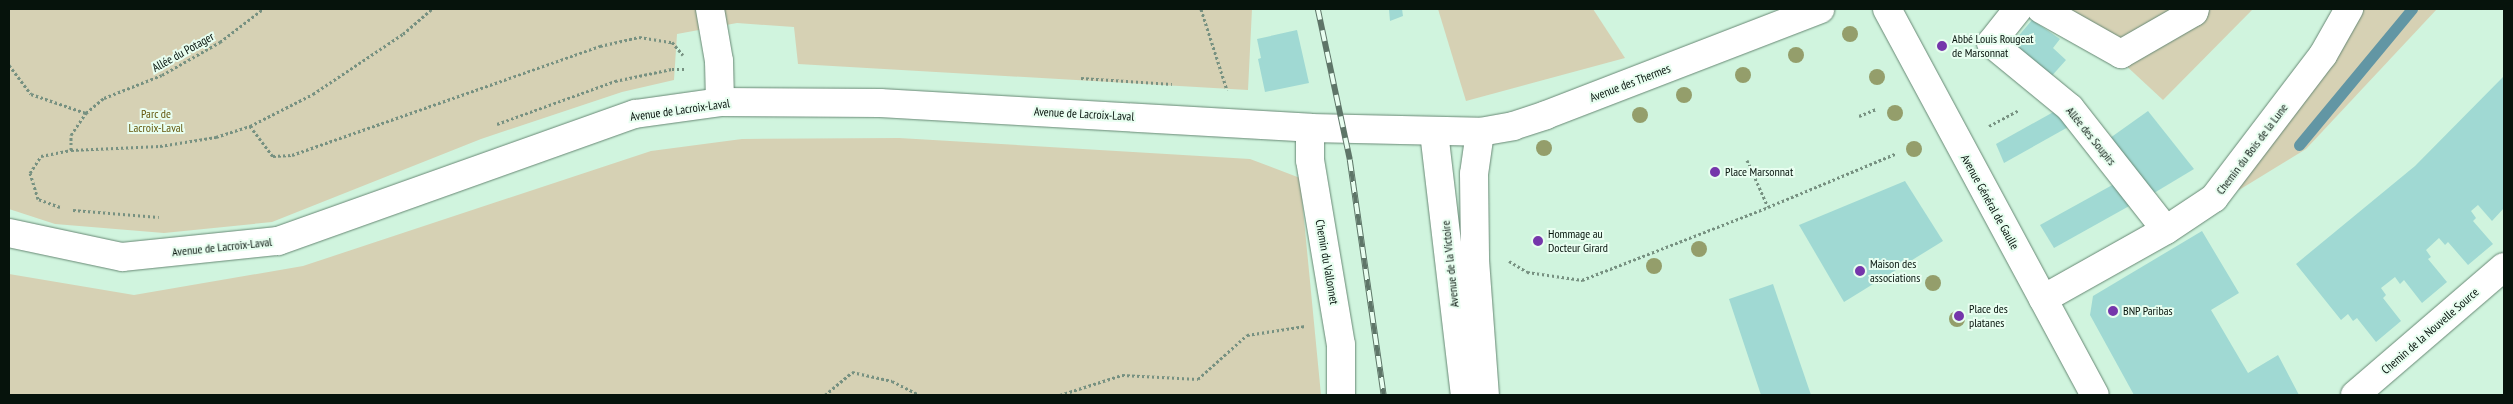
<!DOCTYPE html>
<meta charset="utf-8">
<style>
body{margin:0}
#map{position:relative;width:2513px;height:404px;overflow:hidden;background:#d0f4de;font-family:"PT Sans Narrow",sans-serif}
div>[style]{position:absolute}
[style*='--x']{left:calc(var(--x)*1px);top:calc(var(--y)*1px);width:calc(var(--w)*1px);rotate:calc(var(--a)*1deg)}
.green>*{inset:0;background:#d6d1b4}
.stream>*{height:11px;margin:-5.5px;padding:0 5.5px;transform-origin:5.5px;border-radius:5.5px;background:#6296a4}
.building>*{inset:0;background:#a0d9d3}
.path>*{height:3px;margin-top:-1.5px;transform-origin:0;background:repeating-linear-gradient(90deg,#779181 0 2.5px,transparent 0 5px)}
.roads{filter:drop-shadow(0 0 1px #678874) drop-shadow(0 0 1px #678874)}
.minor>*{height:28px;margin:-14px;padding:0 14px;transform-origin:14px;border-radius:14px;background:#fff}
.rail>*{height:5.5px;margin-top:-2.75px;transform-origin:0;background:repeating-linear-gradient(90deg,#e8fef0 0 11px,#5e7568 0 22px);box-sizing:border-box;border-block:1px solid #5e7568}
.trees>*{width:16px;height:16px;margin:-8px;border-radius:50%;background:#949e6b}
.dots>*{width:14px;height:14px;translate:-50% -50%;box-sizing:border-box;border:2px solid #e8fef0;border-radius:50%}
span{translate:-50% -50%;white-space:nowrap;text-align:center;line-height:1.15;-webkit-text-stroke:4px #e8fef0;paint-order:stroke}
.poi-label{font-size:12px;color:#06130c}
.left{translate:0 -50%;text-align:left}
.street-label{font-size:12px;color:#06130c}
.park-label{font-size:12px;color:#63570d}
.frame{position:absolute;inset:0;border:10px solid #06130c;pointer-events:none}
</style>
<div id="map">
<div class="green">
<div style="clip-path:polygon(9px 9px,1252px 9px,1248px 90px,798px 64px,794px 27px,737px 23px,677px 34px,674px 80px,622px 92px,481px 139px,272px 222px,164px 233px,55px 224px,9px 209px)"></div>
<div style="clip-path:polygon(1438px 9px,1593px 9px,1625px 58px,1466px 101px)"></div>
<div style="clip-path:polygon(2065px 9px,2253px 9px,2163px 100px)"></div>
<div style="clip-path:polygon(2357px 9px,2437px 9px,2306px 149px,2239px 190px,2231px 180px)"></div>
<div style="clip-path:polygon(899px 138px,1250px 159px,1300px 178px,1321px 395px,9px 395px,9px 274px,134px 295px,303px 266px,651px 151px,742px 139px)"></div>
</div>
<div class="stream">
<div style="--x:2299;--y:145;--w:177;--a:-50.3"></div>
</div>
<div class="building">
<div style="clip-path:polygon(1389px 9px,1402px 9px,1403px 16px,1390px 21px)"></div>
<div style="clip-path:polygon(2032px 20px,2060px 39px,2053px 48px,2066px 60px,2049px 79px,2011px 45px)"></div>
<div style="clip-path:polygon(1297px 30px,1309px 83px,1265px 92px,1258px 59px,1261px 58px,1257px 39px)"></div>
<div style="clip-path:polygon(2504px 76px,2504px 208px,2492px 221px,2478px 205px,2471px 211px,2476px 218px,2473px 221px,2493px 244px,2468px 265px,2448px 242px,2445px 245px,2439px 238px,2426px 250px,2431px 257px,2428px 259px,2447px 282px,2422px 303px,2404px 280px,2400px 284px,2395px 277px,2381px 288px,2386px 295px,2383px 298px,2401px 321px,2376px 342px,2357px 318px,2353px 321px,2348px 314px,2341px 320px,2296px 264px,2415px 166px)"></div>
<div style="clip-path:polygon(2057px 110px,2070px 126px,2004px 163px,1996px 144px)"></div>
<div style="clip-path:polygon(2148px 111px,2194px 169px,2154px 193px,2110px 138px)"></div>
<div style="clip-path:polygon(1905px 181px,1943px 241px,1844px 302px,1799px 225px)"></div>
<div style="clip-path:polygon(2116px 183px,2131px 205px,2054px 248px,2040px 225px)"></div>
<div style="clip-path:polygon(2202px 231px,2239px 293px,2211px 310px,2248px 373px,2278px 355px,2299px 395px,2134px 395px,2090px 315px,2093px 296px)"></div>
<div style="clip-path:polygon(1773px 284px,1811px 395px,1761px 395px,1729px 299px)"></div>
</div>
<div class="path">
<div style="--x:1201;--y:9;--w:85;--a:72.2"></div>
<div style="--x:9;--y:65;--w:36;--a:53"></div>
<div style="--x:31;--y:94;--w:58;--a:19.1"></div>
<div style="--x:1081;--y:78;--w:91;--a:3.8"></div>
<div style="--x:1859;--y:116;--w:18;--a:-22"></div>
<div style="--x:497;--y:124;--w:126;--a:-20"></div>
<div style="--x:615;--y:81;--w:58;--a:-11.9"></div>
<div style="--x:672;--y:69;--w:15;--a:0"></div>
<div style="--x:250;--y:126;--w:38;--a:53"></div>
<div style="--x:273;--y:156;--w:19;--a:-3"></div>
<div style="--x:292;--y:155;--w:327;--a:-19.5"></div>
<div style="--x:600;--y:46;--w:40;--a:-13"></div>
<div style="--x:639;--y:37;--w:33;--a:9"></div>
<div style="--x:672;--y:42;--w:17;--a:50"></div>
<div style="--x:1989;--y:126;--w:34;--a:-28"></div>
<div style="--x:71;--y:150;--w:15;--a:-90"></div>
<div style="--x:71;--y:135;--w:27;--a:-56"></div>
<div style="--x:86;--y:113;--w:23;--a:-40"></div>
<div style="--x:104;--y:98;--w:62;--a:-21.6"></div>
<div style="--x:162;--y:75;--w:67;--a:-29.6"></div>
<div style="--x:220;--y:42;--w:54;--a:-37.5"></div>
<div style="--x:1747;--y:160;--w:51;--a:65.9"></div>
<div style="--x:60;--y:207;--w:23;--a:-160"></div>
<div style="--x:38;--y:199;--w:27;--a:-107"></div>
<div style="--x:30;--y:173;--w:20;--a:-57"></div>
<div style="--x:41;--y:156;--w:31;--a:-11"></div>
<div style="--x:71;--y:150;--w:89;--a:-2.6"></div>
<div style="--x:160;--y:146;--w:57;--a:-9.1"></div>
<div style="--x:216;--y:137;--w:36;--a:-18"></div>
<div style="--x:250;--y:126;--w:71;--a:-26.9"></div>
<div style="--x:313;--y:94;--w:108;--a:-33.7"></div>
<div style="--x:403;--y:34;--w:38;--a:-41"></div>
<div style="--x:73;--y:210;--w:86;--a:4.7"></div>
<div style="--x:1509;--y:261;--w:21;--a:31"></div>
<div style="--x:1527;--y:272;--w:56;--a:8.3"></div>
<div style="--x:1582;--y:280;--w:200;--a:-21.4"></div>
<div style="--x:1768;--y:207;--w:138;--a:-22.7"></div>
<div style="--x:825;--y:395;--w:35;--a:-40"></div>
<div style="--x:852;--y:372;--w:41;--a:12.7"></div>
<div style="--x:892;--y:381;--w:30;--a:27"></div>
<div style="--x:1060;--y:395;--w:65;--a:-17.9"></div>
<div style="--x:1122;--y:375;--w:76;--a:3"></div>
<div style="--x:1198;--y:379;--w:66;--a:-41.9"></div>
<div style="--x:1247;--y:335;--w:59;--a:-8.8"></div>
</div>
<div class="roads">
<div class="minor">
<div style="--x:710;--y:9;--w:53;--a:80.2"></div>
<div style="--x:719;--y:61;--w:41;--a:88.6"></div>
<div style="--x:1887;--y:9;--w:438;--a:61.7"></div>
<div style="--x:2018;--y:9;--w:43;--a:128.5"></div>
<div style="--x:1991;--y:43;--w:102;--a:39.4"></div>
<div style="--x:2070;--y:108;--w:155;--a:51.8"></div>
<div style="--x:2041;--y:9;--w:92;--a:29.4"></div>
<div style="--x:2121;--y:54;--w:84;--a:-29.9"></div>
<div style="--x:2194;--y:12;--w:3;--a:-72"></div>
<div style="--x:1310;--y:128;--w:32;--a:90"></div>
<div style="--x:1310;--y:160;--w:188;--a:80.5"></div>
<div style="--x:1341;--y:345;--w:50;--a:90"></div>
<div style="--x:1434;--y:132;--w:265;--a:83.3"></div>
<div style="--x:1480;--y:132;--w:42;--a:98.1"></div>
<div style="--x:1474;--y:174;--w:86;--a:89.3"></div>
<div style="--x:1475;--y:260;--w:135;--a:85.8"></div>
<div style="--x:9;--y:233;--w:116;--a:12"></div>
<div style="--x:122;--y:257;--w:157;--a:-5.9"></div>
<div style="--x:278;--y:241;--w:379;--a:-19.6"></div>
<div style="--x:635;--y:114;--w:86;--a:-8"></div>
<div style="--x:720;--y:102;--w:160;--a:0.4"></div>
<div style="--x:880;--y:103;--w:431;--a:3.3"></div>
<div style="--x:1310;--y:128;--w:170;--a:1.3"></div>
<div style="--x:1480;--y:132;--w:34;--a:-10"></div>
<div style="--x:1513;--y:126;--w:35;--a:-18"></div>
<div style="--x:1546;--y:115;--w:294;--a:-21.1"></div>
<div style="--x:2043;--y:299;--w:141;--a:-29.3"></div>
<div style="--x:2166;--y:230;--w:58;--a:-33.7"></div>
<div style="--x:2214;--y:198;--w:180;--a:-52.7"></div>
<div style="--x:2323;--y:55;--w:53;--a:-60.5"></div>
<div style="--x:2355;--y:395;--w:196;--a:-40.7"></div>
</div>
</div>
<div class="rail">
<div style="--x:1318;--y:9;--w:154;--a:78"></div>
<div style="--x:1350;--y:160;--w:237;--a:81.8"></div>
</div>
<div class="trees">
<div style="left:1850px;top:34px"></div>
<div style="left:1796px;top:55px"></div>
<div style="left:1743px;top:75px"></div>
<div style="left:1877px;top:77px"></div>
<div style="left:1684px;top:95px"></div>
<div style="left:1895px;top:113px"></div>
<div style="left:1640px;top:115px"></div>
<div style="left:1544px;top:148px"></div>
<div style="left:1914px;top:149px"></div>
<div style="left:1699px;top:249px"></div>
<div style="left:1654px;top:266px"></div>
<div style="left:1933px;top:283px"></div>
<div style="left:1957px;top:319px"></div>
</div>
<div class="dots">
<div style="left:1942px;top:46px;background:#7536ab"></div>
<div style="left:1715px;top:172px;background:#7536ab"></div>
<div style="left:1538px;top:241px;background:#7536ab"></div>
<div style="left:1860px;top:271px;background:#7536ab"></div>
<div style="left:2113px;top:311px;background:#7536ab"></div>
<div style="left:1959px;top:316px;background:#7536ab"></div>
</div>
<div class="poi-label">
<span class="left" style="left:1952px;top:46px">Abbé Louis Rougeat<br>de Marsonnat</span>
<span class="left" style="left:1725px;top:172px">Place Marsonnat</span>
<span class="left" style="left:1548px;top:241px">Hommage au<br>Docteur Girard</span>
<span class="left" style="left:1870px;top:271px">Maison des<br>associations</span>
<span class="left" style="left:1969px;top:316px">Place des<br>platanes</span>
<span class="left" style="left:2123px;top:311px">BNP Paribas</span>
</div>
<div class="street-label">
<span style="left:183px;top:52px;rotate:-29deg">Allée du Potager</span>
<span style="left:1630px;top:83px;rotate:-21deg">Avenue des Thermes</span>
<span style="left:680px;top:110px;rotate:-8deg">Avenue de Lacroix-Laval</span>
<span style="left:1084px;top:114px;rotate:3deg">Avenue de Lacroix-Laval</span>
<span style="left:2091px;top:136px;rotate:51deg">Allée des Soupirs</span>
<span style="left:2252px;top:149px;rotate:-53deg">Chemin du Bois de la Lune</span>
<span style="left:1990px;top:202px;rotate:61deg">Avenue Général de Gaulle</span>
<span style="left:222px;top:247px;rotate:-6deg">Avenue de Lacroix-Laval</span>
<span style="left:1327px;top:262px;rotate:80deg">Chemin du Vallonnet</span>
<span style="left:1450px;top:264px;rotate:-96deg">Avenue de la Victoire</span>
<span style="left:2430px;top:331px;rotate:-41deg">Chemin de la Nouvelle Source</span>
</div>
<div class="park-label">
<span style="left:156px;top:121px">Parc de<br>Lacroix-Laval</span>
</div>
<div class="frame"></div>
</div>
